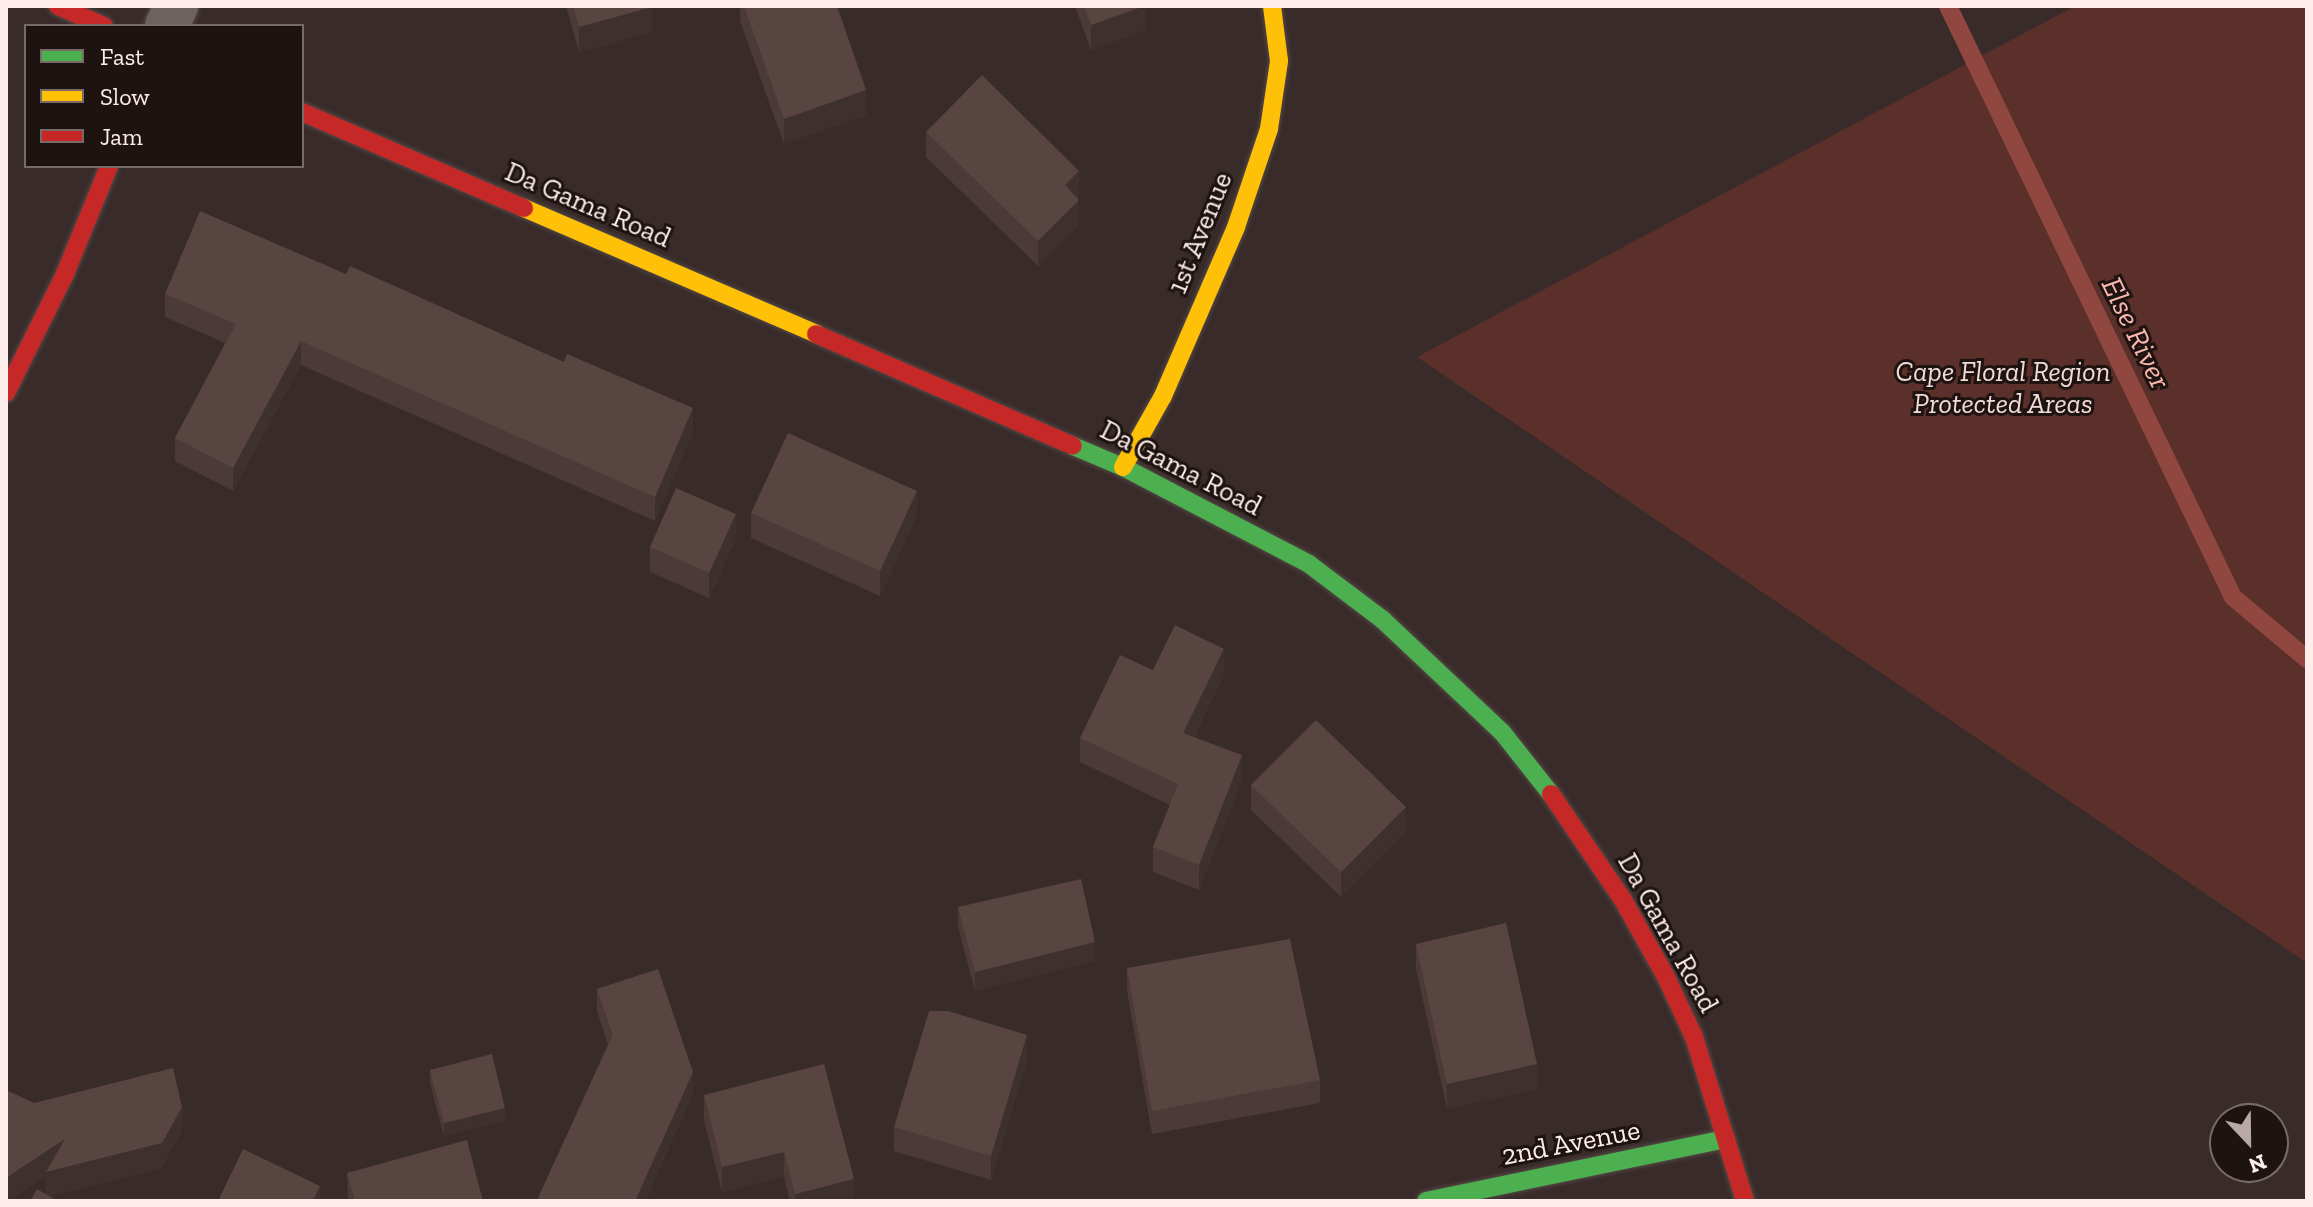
<!DOCTYPE html>
<style>
body{margin:0}
#map{position:relative;width:2313px;height:1207px;overflow:hidden;background:#382b29;font-family:"Zilla Slab",serif}
div>[style]{position:absolute}
[style*='--x']{left:calc(var(--x)*1px);top:calc(var(--y)*1px);width:calc(var(--w)*1px);rotate:calc(var(--a)*1deg)}
.green>*{inset:0;background:#5b2f2a}
.stream>*{height:18px;margin:-9px;padding:0 9px;transform-origin:9px;border-radius:9px;background:#8f473f}
.roads{filter:drop-shadow(0 0 2px #544846) drop-shadow(0 0 2px #544846)}
.street>*{height:44px;margin:-22px;padding:0 22px;transform-origin:22px;border-radius:22px;background:#6d6260}
.fast>*{height:18px;margin:-9px;padding:0 9px;transform-origin:9px;border-radius:9px;background:#4caf50}
.slow>*{height:18px;margin:-9px;padding:0 9px;transform-origin:9px;border-radius:9px;background:#ffc107}
.jam>*{height:18px;margin:-9px;padding:0 9px;transform-origin:9px;border-radius:9px;background:#c62828}
.wall>*{inset:0;background:#4c3a38}
.shaded-wall>*{inset:0;background:#3e302e}
.building>*{inset:0;background:#584441}
span{translate:-50% -50%;white-space:nowrap;text-align:center;line-height:1.15;-webkit-text-stroke:6px #1d1311;paint-order:stroke}
.street-label{font-size:28px;color:#feedea}
.park-label{font-size:28px;color:#f2dad6;font-style:italic}
.water-label{font-size:30px;color:#fbb7ad;font-style:italic}
.frame{position:absolute;inset:0;border:8px solid #feedea;pointer-events:none}
.legend{position:absolute;left:24px;top:24px;width:280px;height:144px;box-sizing:border-box;background:#1d1311;border:2px solid #776a68;margin:0;padding:10px 14px;list-style:none;font-size:24px;color:#feedea}
.legend li{display:flex;align-items:center;gap:16px;height:40px}
.legend b{width:40px;border:2px solid #776a68}
.north{position:absolute;left:2209px;top:1103px;width:80px;height:80px;box-sizing:border-box;background:#1d1311;border:2px solid #776a68;border-radius:50%;rotate:158deg;font-size:22px;font-weight:700;line-height:32px;text-align:center;color:#feedea}
.north::after{content:'';display:block;margin:auto;width:28px;height:36px;background:#b9a9a6;clip-path:polygon(50% 0,100% 100%,50% 72%,0 100%)}
</style>
<div id="map">
<div class="green">
<div style="clip-path:polygon(2075px 6px,2307px 6px,2307px 963px,1417px 357px)"></div>
</div>
<div class="stream">
<div style="--x:1948;--y:6;--w:656;--a:64.26"></div>
<div style="--x:2233;--y:597;--w:97;--a:40"></div>
</div>
<div class="roads">
<div class="street">
<div style="--x:167;--y:26;--w:22;--a:-66"></div>
</div>
<div class="fast">
<div style="--x:1073;--y:446;--w:54;--a:22.8"></div>
<div style="--x:1123;--y:467;--w:210;--a:27.5"></div>
<div style="--x:1309;--y:564;--w:93;--a:37.1"></div>
<div style="--x:1383;--y:620;--w:163;--a:43.3"></div>
<div style="--x:1502;--y:732;--w:79;--a:51.7"></div>
<div style="--x:1426;--y:1201;--w:306;--a:-11.7"></div>
</div>
<div class="slow">
<div style="--x:524;--y:208;--w:318;--a:23.3"></div>
<div style="--x:1123;--y:467;--w:81;--a:-60.6"></div>
<div style="--x:1163;--y:396;--w:184;--a:-66.6"></div>
<div style="--x:1236;--y:227;--w:103;--a:-71.4"></div>
<div style="--x:1269;--y:129;--w:69;--a:-81.6"></div>
<div style="--x:1279;--y:61;--w:55;--a:-97.3"></div>
</div>
<div class="jam">
<div style="--x:58;--y:6;--w:50;--a:23.5"></div>
<div style="--x:302;--y:112;--w:242;--a:23.4"></div>
<div style="--x:816;--y:334;--w:280;--a:23.5"></div>
<div style="--x:6;--y:393;--w:133;--a:-63.6"></div>
<div style="--x:65;--y:274;--w:117;--a:-67.8"></div>
<div style="--x:1551;--y:794;--w:128;--a:55.8"></div>
<div style="--x:1623;--y:900;--w:86;--a:60.8"></div>
<div style="--x:1665;--y:975;--w:68;--a:64.9"></div>
<div style="--x:1694;--y:1037;--w:172;--a:72.7"></div>
</div>
</div>
<div class="wall">
<div style="clip-path:polygon(566px 6px,651px 6px,652px 32px,579px 52px)"></div>
<div style="clip-path:polygon(740px 6px,837px 6px,866px 115px,784px 144px,740px 21px)"></div>
<div style="clip-path:polygon(1075px 6px,1145px 6px,1145px 30px,1091px 50px)"></div>
<div style="clip-path:polygon(926px 132px,1079px 196px,1077px 198px,1079px 225px,1038px 266px,926px 157px)"></div>
<div style="clip-path:polygon(165px 294px,693px 432px,655px 521px,301px 365px,233px 491px,175px 461px,175px 438px,225px 343px,165px 317px)"></div>
<div style="clip-path:polygon(751px 513px,917px 516px,880px 596px,751px 538px)"></div>
<div style="clip-path:polygon(736px 538px,709px 598px,650px 572px,650px 547px)"></div>
<div style="clip-path:polygon(1153px 670px,1224px 674px,1194px 737px,1242px 780px,1199px 890px,1153px 872px,1153px 847px,1170px 805px,1080px 762px,1080px 738px)"></div>
<div style="clip-path:polygon(1251px 785px,1406px 832px,1341px 897px,1251px 810px)"></div>
<div style="clip-path:polygon(958px 907px,1095px 961px,975px 991px,958px 927px)"></div>
<div style="clip-path:polygon(1416px 944px,1537px 1089px,1447px 1109px,1416px 969px)"></div>
<div style="clip-path:polygon(1127px 968px,1320px 1080px,1320px 1103px,1152px 1134px,1127px 991px)"></div>
<div style="clip-path:polygon(597px 989px,693px 1094px,645px 1201px,538px 1201px,538px 1198px,608px 1044px,597px 1011px)"></div>
<div style="clip-path:polygon(1027px 1060px,991px 1180px,894px 1151px,894px 1127px)"></div>
<div style="clip-path:polygon(430px 1070px,505px 1121px,444px 1136px,430px 1083px)"></div>
<div style="clip-path:polygon(704px 1095px,854px 1201px,790px 1201px,784px 1177px,722px 1192px,704px 1120px)"></div>
<div style="clip-path:polygon(347px 1173px,483px 1201px,348px 1201px)"></div>
</div>
<div class="shaded-wall">
<div style="clip-path:polygon(1145px 6px,1145px 30px,1091px 50px,1091px 25px)"></div>
<div style="clip-path:polygon(652px 7px,652px 32px,579px 52px,579px 27px)"></div>
<div style="clip-path:polygon(866px 90px,866px 115px,784px 144px,784px 119px)"></div>
<div style="clip-path:polygon(1079px 171px,1079px 196px,1065px 210px,1065px 185px)"></div>
<div style="clip-path:polygon(1079px 200px,1079px 225px,1038px 266px,1038px 241px)"></div>
<div style="clip-path:polygon(301px 341px,301px 365px,233px 491px,233px 468px)"></div>
<div style="clip-path:polygon(693px 408px,693px 432px,655px 521px,655px 497px)"></div>
<div style="clip-path:polygon(917px 491px,917px 516px,880px 596px,880px 571px)"></div>
<div style="clip-path:polygon(736px 514px,736px 538px,709px 598px,709px 573px)"></div>
<div style="clip-path:polygon(1224px 649px,1224px 674px,1183px 758px,1183px 733px)"></div>
<div style="clip-path:polygon(1242px 755px,1242px 780px,1199px 890px,1199px 865px)"></div>
<div style="clip-path:polygon(1406px 807px,1406px 832px,1341px 897px,1341px 872px)"></div>
<div style="clip-path:polygon(1095px 942px,1095px 961px,975px 991px,975px 972px)"></div>
<div style="clip-path:polygon(1027px 1035px,1027px 1060px,991px 1180px,991px 1156px)"></div>
<div style="clip-path:polygon(1537px 1064px,1537px 1089px,1447px 1109px,1447px 1084px)"></div>
<div style="clip-path:polygon(693px 1072px,693px 1094px,645px 1201px,635px 1201px)"></div>
<div style="clip-path:polygon(182px 1107px,182px 1131px,162px 1168px,46px 1197px,46px 1177px,9px 1201px,6px 1201px,6px 1178px,65px 1139px)"></div>
<div style="clip-path:polygon(505px 1108px,505px 1121px,444px 1136px,444px 1123px)"></div>
<div style="clip-path:polygon(784px 1152px,784px 1177px,722px 1192px,722px 1167px)"></div>
<div style="clip-path:polygon(854px 1179px,854px 1201px,795px 1201px,795px 1194px)"></div>
<div style="clip-path:polygon(320px 1186px,320px 1201px,313px 1201px)"></div>
</div>
<div class="building">
<div style="clip-path:polygon(573px 6px,651px 6px,652px 7px,579px 27px)"></div>
<div style="clip-path:polygon(744px 6px,837px 6px,866px 90px,784px 119px)"></div>
<div style="clip-path:polygon(1084px 6px,1144px 6px,1091px 25px)"></div>
<div style="clip-path:polygon(982px 75px,1079px 171px,1065px 185px,1079px 200px,1038px 241px,926px 132px)"></div>
<div style="clip-path:polygon(200px 211px,346px 274px,350px 266px,564px 362px,567px 354px,693px 408px,655px 497px,301px 341px,233px 468px,175px 438px,236px 324px,165px 294px)"></div>
<div style="clip-path:polygon(788px 433px,917px 491px,880px 571px,751px 513px)"></div>
<div style="clip-path:polygon(676px 488px,736px 514px,709px 573px,650px 547px)"></div>
<div style="clip-path:polygon(1175px 625px,1224px 649px,1183px 733px,1242px 755px,1199px 865px,1153px 847px,1178px 784px,1080px 738px,1120px 655px,1153px 670px)"></div>
<div style="clip-path:polygon(1316px 720px,1406px 807px,1341px 872px,1251px 785px)"></div>
<div style="clip-path:polygon(1081px 879px,1095px 942px,975px 972px,958px 907px)"></div>
<div style="clip-path:polygon(1506px 923px,1537px 1064px,1447px 1084px,1416px 944px)"></div>
<div style="clip-path:polygon(1290px 939px,1320px 1080px,1152px 1111px,1127px 968px)"></div>
<div style="clip-path:polygon(658px 969px,693px 1072px,635px 1201px,544px 1201px,538px 1198px,613px 1035px,597px 989px)"></div>
<div style="clip-path:polygon(929px 1011px,948px 1011px,1027px 1035px,991px 1156px,894px 1127px)"></div>
<div style="clip-path:polygon(492px 1054px,505px 1108px,444px 1123px,430px 1070px)"></div>
<div style="clip-path:polygon(824px 1064px,854px 1179px,795px 1194px,784px 1152px,722px 1167px,704px 1095px)"></div>
<div style="clip-path:polygon(173px 1068px,182px 1107px,162px 1143px,46px 1172px,65px 1139px,6px 1178px,6px 1090px,34px 1103px)"></div>
<div style="clip-path:polygon(467px 1140px,483px 1201px,355px 1201px,347px 1173px)"></div>
<div style="clip-path:polygon(243px 1149px,320px 1186px,313px 1201px,218px 1201px)"></div>
<div style="clip-path:polygon(37px 1189px,58px 1201px,30px 1201px)"></div>
</div>
<div class="street-label">
<span style="left:588px;top:205px;rotate:23deg">Da Gama Road</span>
<span style="left:1200px;top:233px;rotate:-68deg">1st Avenue</span>
<span style="left:1181px;top:468px;rotate:27deg">Da Gama Road</span>
<span style="left:1668px;top:933px;rotate:61deg">Da Gama Road</span>
<span style="left:1571px;top:1143px;rotate:-11deg">2nd Avenue</span>
</div>
<div class="park-label">
<span style="left:2003px;top:388px">Cape Floral Region<br>Protected Areas</span>
</div>
<div class="water-label">
<span style="left:2136px;top:333px;rotate:64deg">Else River</span>
</div>
<div class="frame"></div>
<ul class="legend">
<li><b style="height:10px;background:#4caf50"></b>Fast</li>
<li><b style="height:10px;background:#ffc107"></b>Slow</li>
<li><b style="height:10px;background:#c62828"></b>Jam</li>
</ul>
<div class="north">N</div>
</div>
